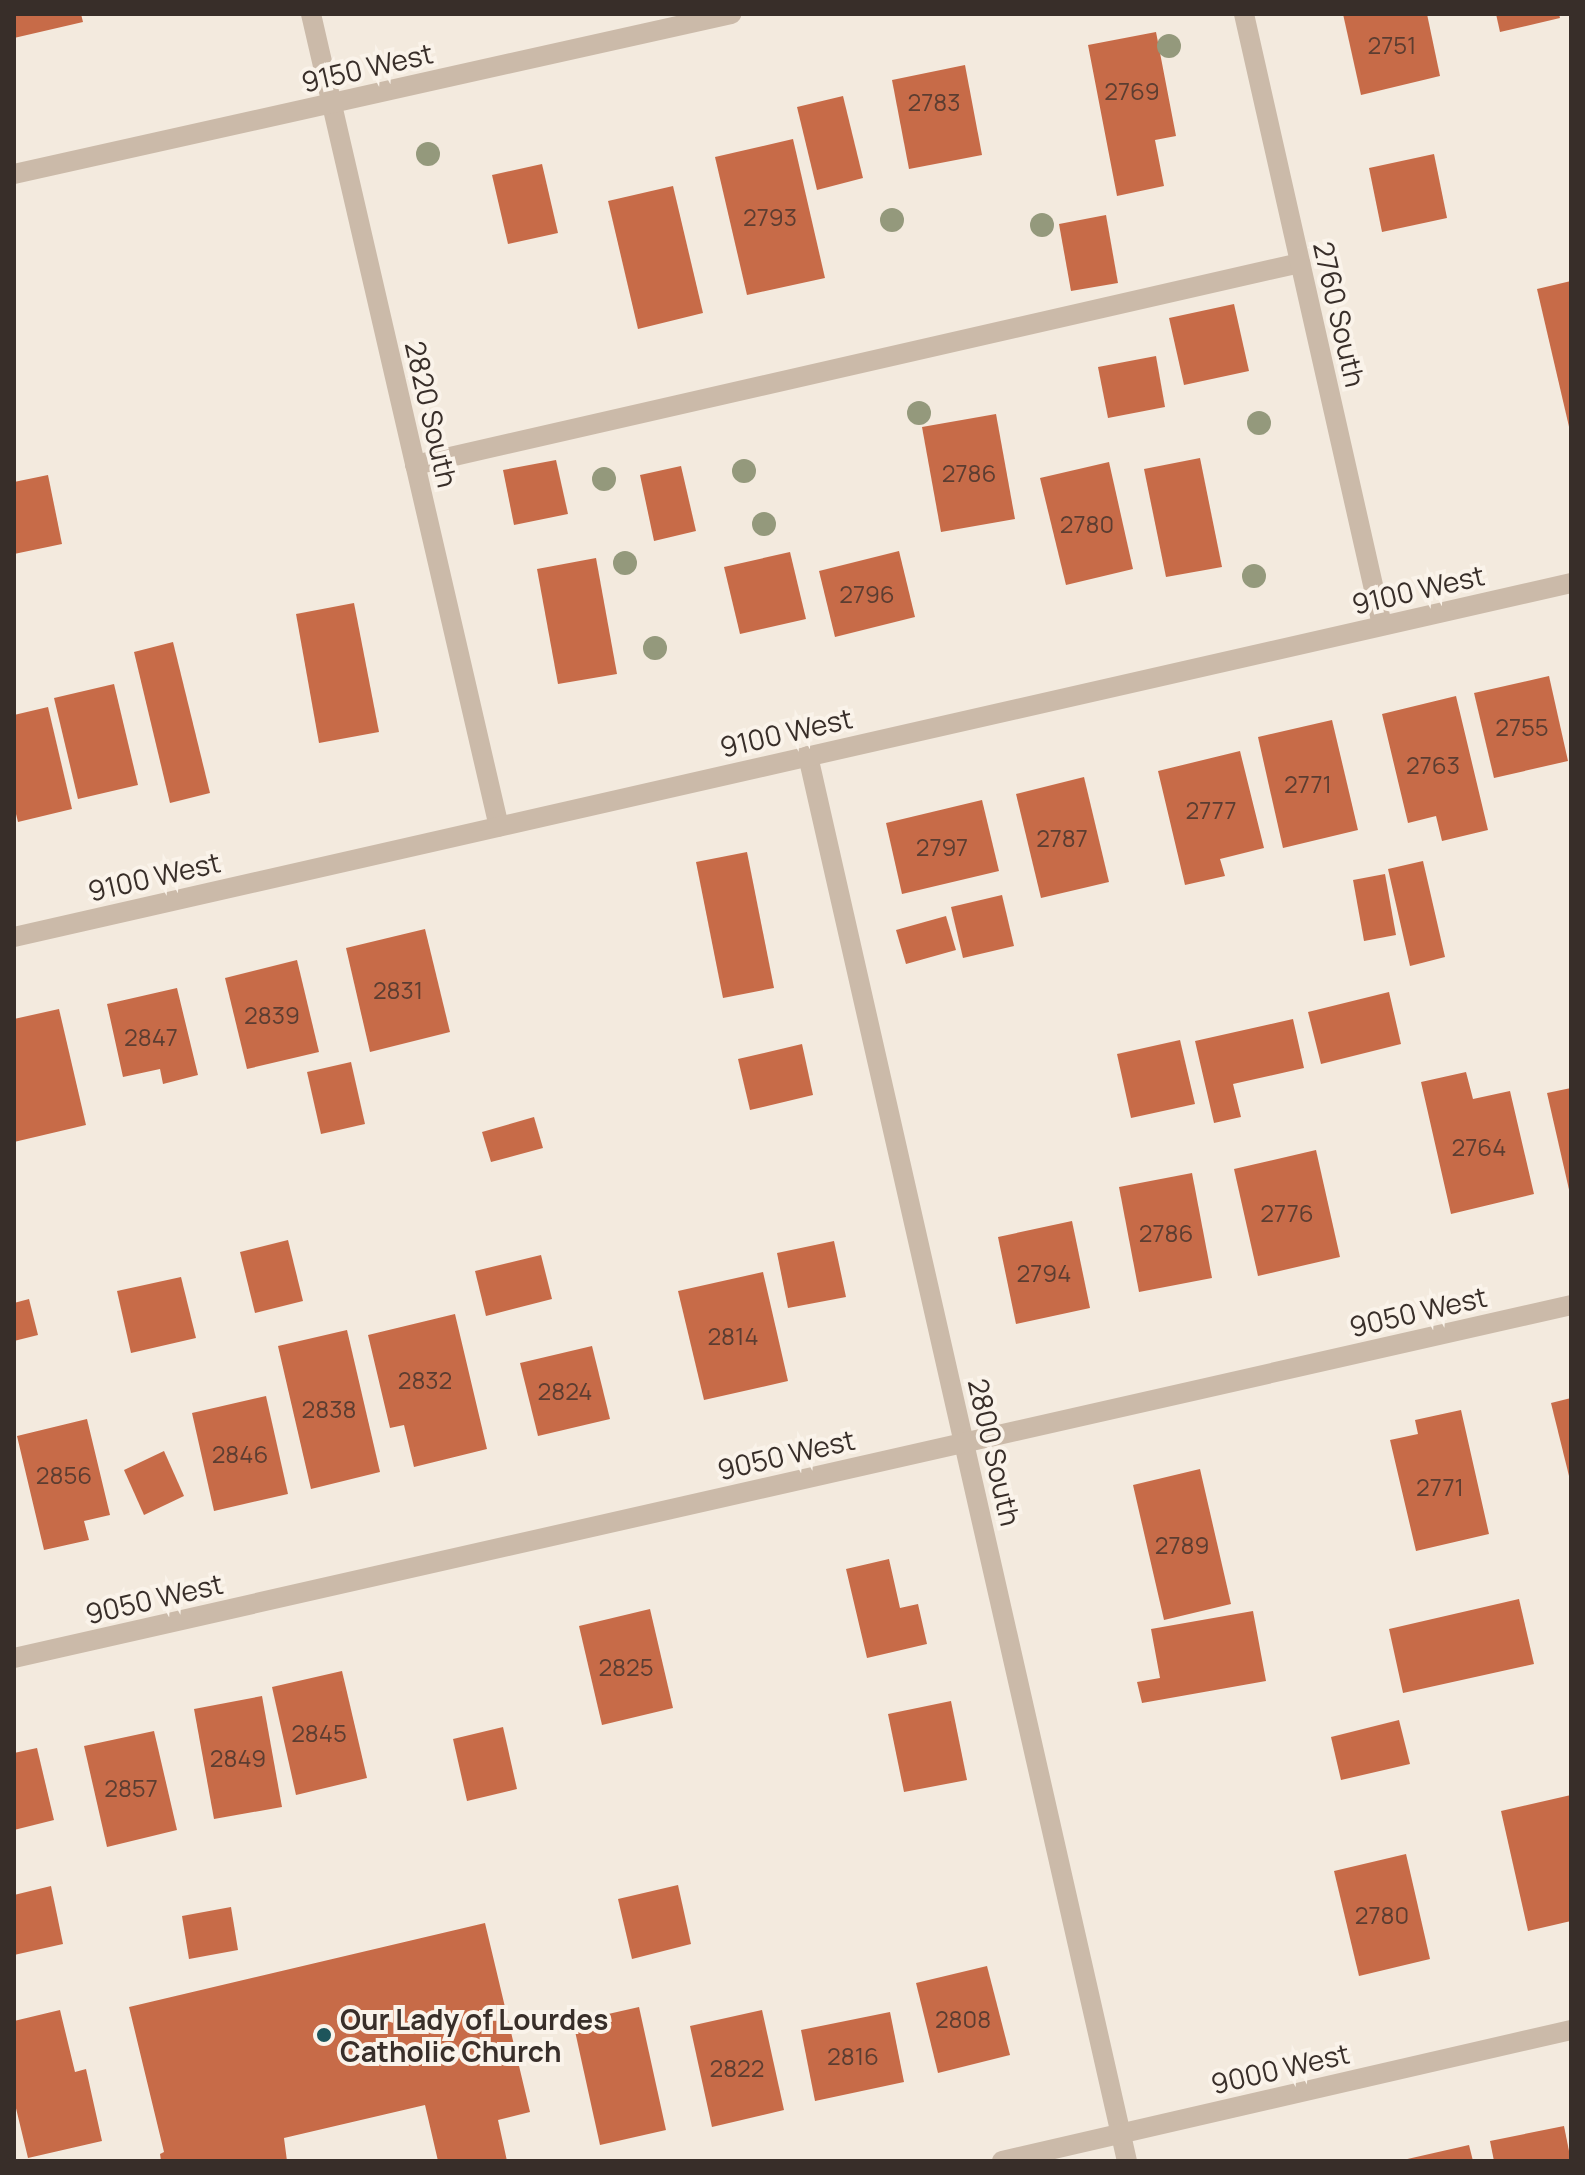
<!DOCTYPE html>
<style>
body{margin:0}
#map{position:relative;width:1585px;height:2175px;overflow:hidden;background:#f3eade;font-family:Manrope,sans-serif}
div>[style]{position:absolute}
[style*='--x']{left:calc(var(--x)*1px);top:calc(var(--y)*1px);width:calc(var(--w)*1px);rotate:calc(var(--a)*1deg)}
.building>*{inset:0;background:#c76b48}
.lane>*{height:20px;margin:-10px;padding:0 10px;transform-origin:10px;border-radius:10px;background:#cbbaa9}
.street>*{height:20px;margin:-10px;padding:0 10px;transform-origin:10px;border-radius:10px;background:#cbbaa9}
.trees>*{width:24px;height:24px;margin:-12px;border-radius:50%;background:#94997c}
.dots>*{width:22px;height:22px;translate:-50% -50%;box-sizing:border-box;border:4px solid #faf3ea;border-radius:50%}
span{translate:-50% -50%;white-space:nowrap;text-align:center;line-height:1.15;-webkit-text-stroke:8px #faf3ea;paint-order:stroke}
.number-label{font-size:24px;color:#5c3d31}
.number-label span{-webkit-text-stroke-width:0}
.street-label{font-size:28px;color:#382e29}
.poi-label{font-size:28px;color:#382e29;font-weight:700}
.left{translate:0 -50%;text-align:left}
.frame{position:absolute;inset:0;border:16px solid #382e29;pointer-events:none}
</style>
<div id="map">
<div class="building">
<div style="clip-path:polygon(14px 14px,81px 14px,83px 22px,14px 38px)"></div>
<div style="clip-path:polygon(1343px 14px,1427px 14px,1440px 76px,1361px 95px)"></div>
<div style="clip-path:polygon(1496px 14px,1559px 14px,1560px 18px,1500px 32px)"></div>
<div style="clip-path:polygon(1156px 32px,1176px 136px,1155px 140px,1164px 186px,1117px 196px,1088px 45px)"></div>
<div style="clip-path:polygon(965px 65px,982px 155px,909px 169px,892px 80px)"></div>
<div style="clip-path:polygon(843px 96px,863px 178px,817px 190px,797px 107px)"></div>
<div style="clip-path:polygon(793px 139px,825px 278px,747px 295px,715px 157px)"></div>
<div style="clip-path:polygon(1434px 154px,1447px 218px,1382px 232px,1369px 168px)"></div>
<div style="clip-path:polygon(542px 164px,558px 233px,508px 244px,492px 175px)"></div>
<div style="clip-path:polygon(673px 186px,703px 313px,638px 329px,608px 201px)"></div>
<div style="clip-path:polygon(1106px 215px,1118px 283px,1071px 291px,1059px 224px)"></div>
<div style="clip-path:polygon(1571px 281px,1571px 431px,1570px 431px,1537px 289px)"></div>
<div style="clip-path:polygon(1234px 304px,1249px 371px,1184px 385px,1169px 318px)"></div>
<div style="clip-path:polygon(1156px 356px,1165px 407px,1108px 418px,1098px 367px)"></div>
<div style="clip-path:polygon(996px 414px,1015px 519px,941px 532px,922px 427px)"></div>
<div style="clip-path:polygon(1200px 458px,1222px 567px,1166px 577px,1144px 469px)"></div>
<div style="clip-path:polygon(556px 460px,568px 514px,514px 525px,503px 470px)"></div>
<div style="clip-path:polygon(1109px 462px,1133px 569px,1066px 585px,1040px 478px)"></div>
<div style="clip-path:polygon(681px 466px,696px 531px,654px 541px,640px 475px)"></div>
<div style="clip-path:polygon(48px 475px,62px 544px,14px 554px,14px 482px)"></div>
<div style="clip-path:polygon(899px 551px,915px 617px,835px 637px,819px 571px)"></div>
<div style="clip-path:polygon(790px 552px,806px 619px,740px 634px,724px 567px)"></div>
<div style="clip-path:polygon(596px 558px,617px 674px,558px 684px,537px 569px)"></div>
<div style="clip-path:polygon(354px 603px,379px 732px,319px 743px,296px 614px)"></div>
<div style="clip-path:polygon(173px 642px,210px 793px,170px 803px,134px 652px)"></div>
<div style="clip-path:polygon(1549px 676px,1568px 761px,1494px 778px,1474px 693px)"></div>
<div style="clip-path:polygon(114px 684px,138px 785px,78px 799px,54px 698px)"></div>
<div style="clip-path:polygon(1456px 696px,1488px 830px,1442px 841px,1436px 816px,1408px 823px,1382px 714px)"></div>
<div style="clip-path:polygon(48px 707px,72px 809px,18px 822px,14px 806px,14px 715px)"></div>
<div style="clip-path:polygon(1332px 720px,1358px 830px,1283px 848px,1258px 737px)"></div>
<div style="clip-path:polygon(1240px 751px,1264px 848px,1220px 859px,1225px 876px,1185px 885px,1158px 771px)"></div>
<div style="clip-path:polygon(1084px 777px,1109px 882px,1041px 898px,1016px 794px)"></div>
<div style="clip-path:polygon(982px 800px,999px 871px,902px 894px,886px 823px)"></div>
<div style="clip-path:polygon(747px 852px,774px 988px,723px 998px,696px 862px)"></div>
<div style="clip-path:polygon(1423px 861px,1445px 957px,1410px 966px,1388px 869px)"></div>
<div style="clip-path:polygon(1385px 874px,1396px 935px,1364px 941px,1353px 880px)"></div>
<div style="clip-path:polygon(1002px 895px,1014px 946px,963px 958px,951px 907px)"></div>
<div style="clip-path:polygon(946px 916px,956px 950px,906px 964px,896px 930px)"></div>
<div style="clip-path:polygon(425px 929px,450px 1032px,370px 1052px,346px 948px)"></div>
<div style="clip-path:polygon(297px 960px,319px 1052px,247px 1069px,225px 978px)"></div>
<div style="clip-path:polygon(177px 988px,198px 1075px,163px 1084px,160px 1069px,123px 1077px,107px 1004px)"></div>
<div style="clip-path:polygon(1389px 992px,1401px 1044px,1321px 1064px,1308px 1012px)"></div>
<div style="clip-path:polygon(59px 1009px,86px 1125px,14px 1142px,14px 1019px)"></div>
<div style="clip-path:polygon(1293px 1019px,1304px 1068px,1233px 1084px,1241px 1117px,1214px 1123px,1195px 1041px)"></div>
<div style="clip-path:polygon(1180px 1040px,1195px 1104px,1131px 1118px,1117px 1054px)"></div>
<div style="clip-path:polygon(802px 1044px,813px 1095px,750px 1110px,738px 1059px)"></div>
<div style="clip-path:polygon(351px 1062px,365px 1124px,321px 1134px,307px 1072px)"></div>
<div style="clip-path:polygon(1466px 1072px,1473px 1099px,1510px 1091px,1534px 1194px,1451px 1214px,1421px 1082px)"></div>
<div style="clip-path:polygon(1571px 1088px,1571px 1194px,1570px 1194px,1547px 1093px)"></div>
<div style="clip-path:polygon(534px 1117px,543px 1148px,491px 1162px,482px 1132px)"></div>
<div style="clip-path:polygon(1316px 1150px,1340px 1257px,1258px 1276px,1234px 1169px)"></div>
<div style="clip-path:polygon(1192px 1173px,1212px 1278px,1139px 1292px,1119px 1187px)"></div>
<div style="clip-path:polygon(1072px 1221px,1090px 1308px,1016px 1324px,998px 1237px)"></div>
<div style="clip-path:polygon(288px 1240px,303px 1301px,255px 1313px,240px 1252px)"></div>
<div style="clip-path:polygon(834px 1241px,846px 1297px,788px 1308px,777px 1253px)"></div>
<div style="clip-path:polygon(541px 1255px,552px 1299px,486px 1316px,475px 1271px)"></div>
<div style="clip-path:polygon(763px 1272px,788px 1381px,704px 1400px,678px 1291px)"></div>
<div style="clip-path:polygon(181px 1277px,196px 1338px,131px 1353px,117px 1291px)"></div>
<div style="clip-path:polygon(29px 1299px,38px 1335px,14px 1341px,14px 1303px)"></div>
<div style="clip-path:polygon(455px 1314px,487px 1449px,414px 1467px,404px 1425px,390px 1428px,368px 1335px)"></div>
<div style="clip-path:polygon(347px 1330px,380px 1472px,311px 1489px,278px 1346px)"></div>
<div style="clip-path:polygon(592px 1346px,610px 1419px,538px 1436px,520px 1363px)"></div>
<div style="clip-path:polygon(266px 1396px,288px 1494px,214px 1511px,192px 1413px)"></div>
<div style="clip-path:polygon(1571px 1398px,1571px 1480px,1570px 1480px,1551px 1403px)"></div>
<div style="clip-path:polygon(1461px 1410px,1489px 1534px,1416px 1551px,1390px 1440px,1418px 1434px,1415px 1420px)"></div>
<div style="clip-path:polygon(87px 1419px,110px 1515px,84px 1521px,89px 1540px,44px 1550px,17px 1436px)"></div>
<div style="clip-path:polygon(164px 1451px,184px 1496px,144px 1515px,124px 1470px)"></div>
<div style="clip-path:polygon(1200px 1469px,1231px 1604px,1164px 1620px,1133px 1485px)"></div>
<div style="clip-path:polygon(889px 1559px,900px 1608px,918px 1604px,927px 1644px,867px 1658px,846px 1569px)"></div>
<div style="clip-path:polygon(1519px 1599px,1534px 1664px,1403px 1693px,1389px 1629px)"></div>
<div style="clip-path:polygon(650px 1609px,673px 1708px,602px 1725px,579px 1626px)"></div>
<div style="clip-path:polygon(1253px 1611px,1266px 1681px,1142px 1703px,1137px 1682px,1160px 1678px,1151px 1629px)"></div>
<div style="clip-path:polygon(342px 1671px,367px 1778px,296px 1795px,272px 1687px)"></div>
<div style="clip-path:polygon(262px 1696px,282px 1807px,214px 1819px,194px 1709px)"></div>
<div style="clip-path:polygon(951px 1701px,967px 1780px,904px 1792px,888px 1714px)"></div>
<div style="clip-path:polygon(1399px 1720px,1410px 1764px,1341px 1780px,1331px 1737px)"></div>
<div style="clip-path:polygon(503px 1727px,517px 1789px,467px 1801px,453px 1739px)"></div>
<div style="clip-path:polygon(154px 1731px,177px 1830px,107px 1847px,84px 1746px)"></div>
<div style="clip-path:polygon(37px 1748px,54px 1820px,14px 1830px,14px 1753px)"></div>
<div style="clip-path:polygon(1571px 1795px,1571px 1921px,1528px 1931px,1501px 1811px)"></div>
<div style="clip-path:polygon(1406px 1854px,1430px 1959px,1359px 1976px,1334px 1871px)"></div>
<div style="clip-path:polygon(678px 1885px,691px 1944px,632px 1959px,618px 1899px)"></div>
<div style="clip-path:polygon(51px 1886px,63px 1944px,14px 1955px,14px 1895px)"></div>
<div style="clip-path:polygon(231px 1907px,238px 1950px,189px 1959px,182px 1916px)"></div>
<div style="clip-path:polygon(485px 1923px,530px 2112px,498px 2120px,507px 2161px,438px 2161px,425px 2105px,284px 2138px,287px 2161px,161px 2161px,160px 2154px,164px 2152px,129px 2007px)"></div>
<div style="clip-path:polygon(987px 1966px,1010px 2055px,938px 2073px,916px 1983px)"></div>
<div style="clip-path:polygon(639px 2007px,666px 2130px,600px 2145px,573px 2022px)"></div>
<div style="clip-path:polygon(60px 2010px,75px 2072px,86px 2069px,102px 2141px,28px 2158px,14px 2100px,14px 2021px)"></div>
<div style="clip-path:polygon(762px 2010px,784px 2110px,712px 2127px,690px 2026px)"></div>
<div style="clip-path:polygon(890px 2012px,904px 2082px,815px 2101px,801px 2030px)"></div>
<div style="clip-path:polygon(1564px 2126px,1571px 2161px,1494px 2161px,1490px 2141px)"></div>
<div style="clip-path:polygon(1469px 2145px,1473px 2161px,1403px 2161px,1403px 2160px)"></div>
</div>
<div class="lane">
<div style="--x:415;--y:465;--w:908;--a:-12.86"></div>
</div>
<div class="street">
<div style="--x:311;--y:14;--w:834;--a:76.98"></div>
<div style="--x:1244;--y:14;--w:626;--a:77.27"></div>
<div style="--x:14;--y:174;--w:735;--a:-12.58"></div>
<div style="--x:808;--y:756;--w:1441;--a:77.21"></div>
<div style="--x:14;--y:937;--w:1597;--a:-12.81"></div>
<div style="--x:14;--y:1658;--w:1597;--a:-12.77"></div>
<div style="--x:1002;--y:2161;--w:584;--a:-12.97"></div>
</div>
<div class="trees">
<div style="left:1169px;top:46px"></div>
<div style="left:428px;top:154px"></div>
<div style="left:892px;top:220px"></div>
<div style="left:1042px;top:225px"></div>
<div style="left:919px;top:413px"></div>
<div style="left:1259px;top:423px"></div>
<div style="left:744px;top:471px"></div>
<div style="left:604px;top:479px"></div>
<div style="left:764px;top:524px"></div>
<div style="left:625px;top:563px"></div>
<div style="left:1254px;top:576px"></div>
<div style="left:655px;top:648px"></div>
</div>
<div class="dots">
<div style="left:324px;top:2035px;background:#1e555b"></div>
</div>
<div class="number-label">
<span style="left:1392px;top:45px">2751</span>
<span style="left:1132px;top:91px">2769</span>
<span style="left:934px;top:102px">2783</span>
<span style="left:770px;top:217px">2793</span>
<span style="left:969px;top:473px">2786</span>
<span style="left:1087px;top:524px">2780</span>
<span style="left:867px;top:594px">2796</span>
<span style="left:1522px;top:727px">2755</span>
<span style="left:1433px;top:765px">2763</span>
<span style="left:1308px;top:784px">2771</span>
<span style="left:1211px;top:810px">2777</span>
<span style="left:1062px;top:838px">2787</span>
<span style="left:942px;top:847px">2797</span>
<span style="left:398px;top:990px">2831</span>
<span style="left:272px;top:1015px">2839</span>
<span style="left:151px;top:1037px">2847</span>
<span style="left:1479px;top:1147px">2764</span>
<span style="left:1287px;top:1213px">2776</span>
<span style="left:1166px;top:1233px">2786</span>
<span style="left:1044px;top:1273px">2794</span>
<span style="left:733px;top:1336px">2814</span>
<span style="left:425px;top:1380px">2832</span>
<span style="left:565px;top:1391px">2824</span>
<span style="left:329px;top:1409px">2838</span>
<span style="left:240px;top:1454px">2846</span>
<span style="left:64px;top:1475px">2856</span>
<span style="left:1440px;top:1487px">2771</span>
<span style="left:1182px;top:1545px">2789</span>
<span style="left:626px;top:1667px">2825</span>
<span style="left:319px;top:1733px">2845</span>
<span style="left:238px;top:1758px">2849</span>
<span style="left:131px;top:1788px">2857</span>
<span style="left:1382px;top:1915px">2780</span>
<span style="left:963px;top:2019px">2808</span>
<span style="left:853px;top:2056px">2816</span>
<span style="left:737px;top:2068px">2822</span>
</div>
<div class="street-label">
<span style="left:367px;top:67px;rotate:-13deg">9150 West</span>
<span style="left:1340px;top:314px;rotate:77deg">2760 South</span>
<span style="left:432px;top:414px;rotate:77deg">2820 South</span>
<span style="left:1418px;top:589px;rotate:-13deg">9100 West</span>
<span style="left:786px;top:732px;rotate:-13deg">9100 West</span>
<span style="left:154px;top:876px;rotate:-13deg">9100 West</span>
<span style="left:1418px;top:1311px;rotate:-13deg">9050 West</span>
<span style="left:995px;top:1452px;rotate:77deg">2800 South</span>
<span style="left:786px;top:1454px;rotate:-13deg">9050 West</span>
<span style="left:154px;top:1598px;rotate:-13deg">9050 West</span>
<span style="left:1280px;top:2068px;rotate:-13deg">9000 West</span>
</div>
<div class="poi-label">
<span class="left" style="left:340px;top:2035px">Our Lady of Lourdes<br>Catholic Church</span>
</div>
<div class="frame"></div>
</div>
